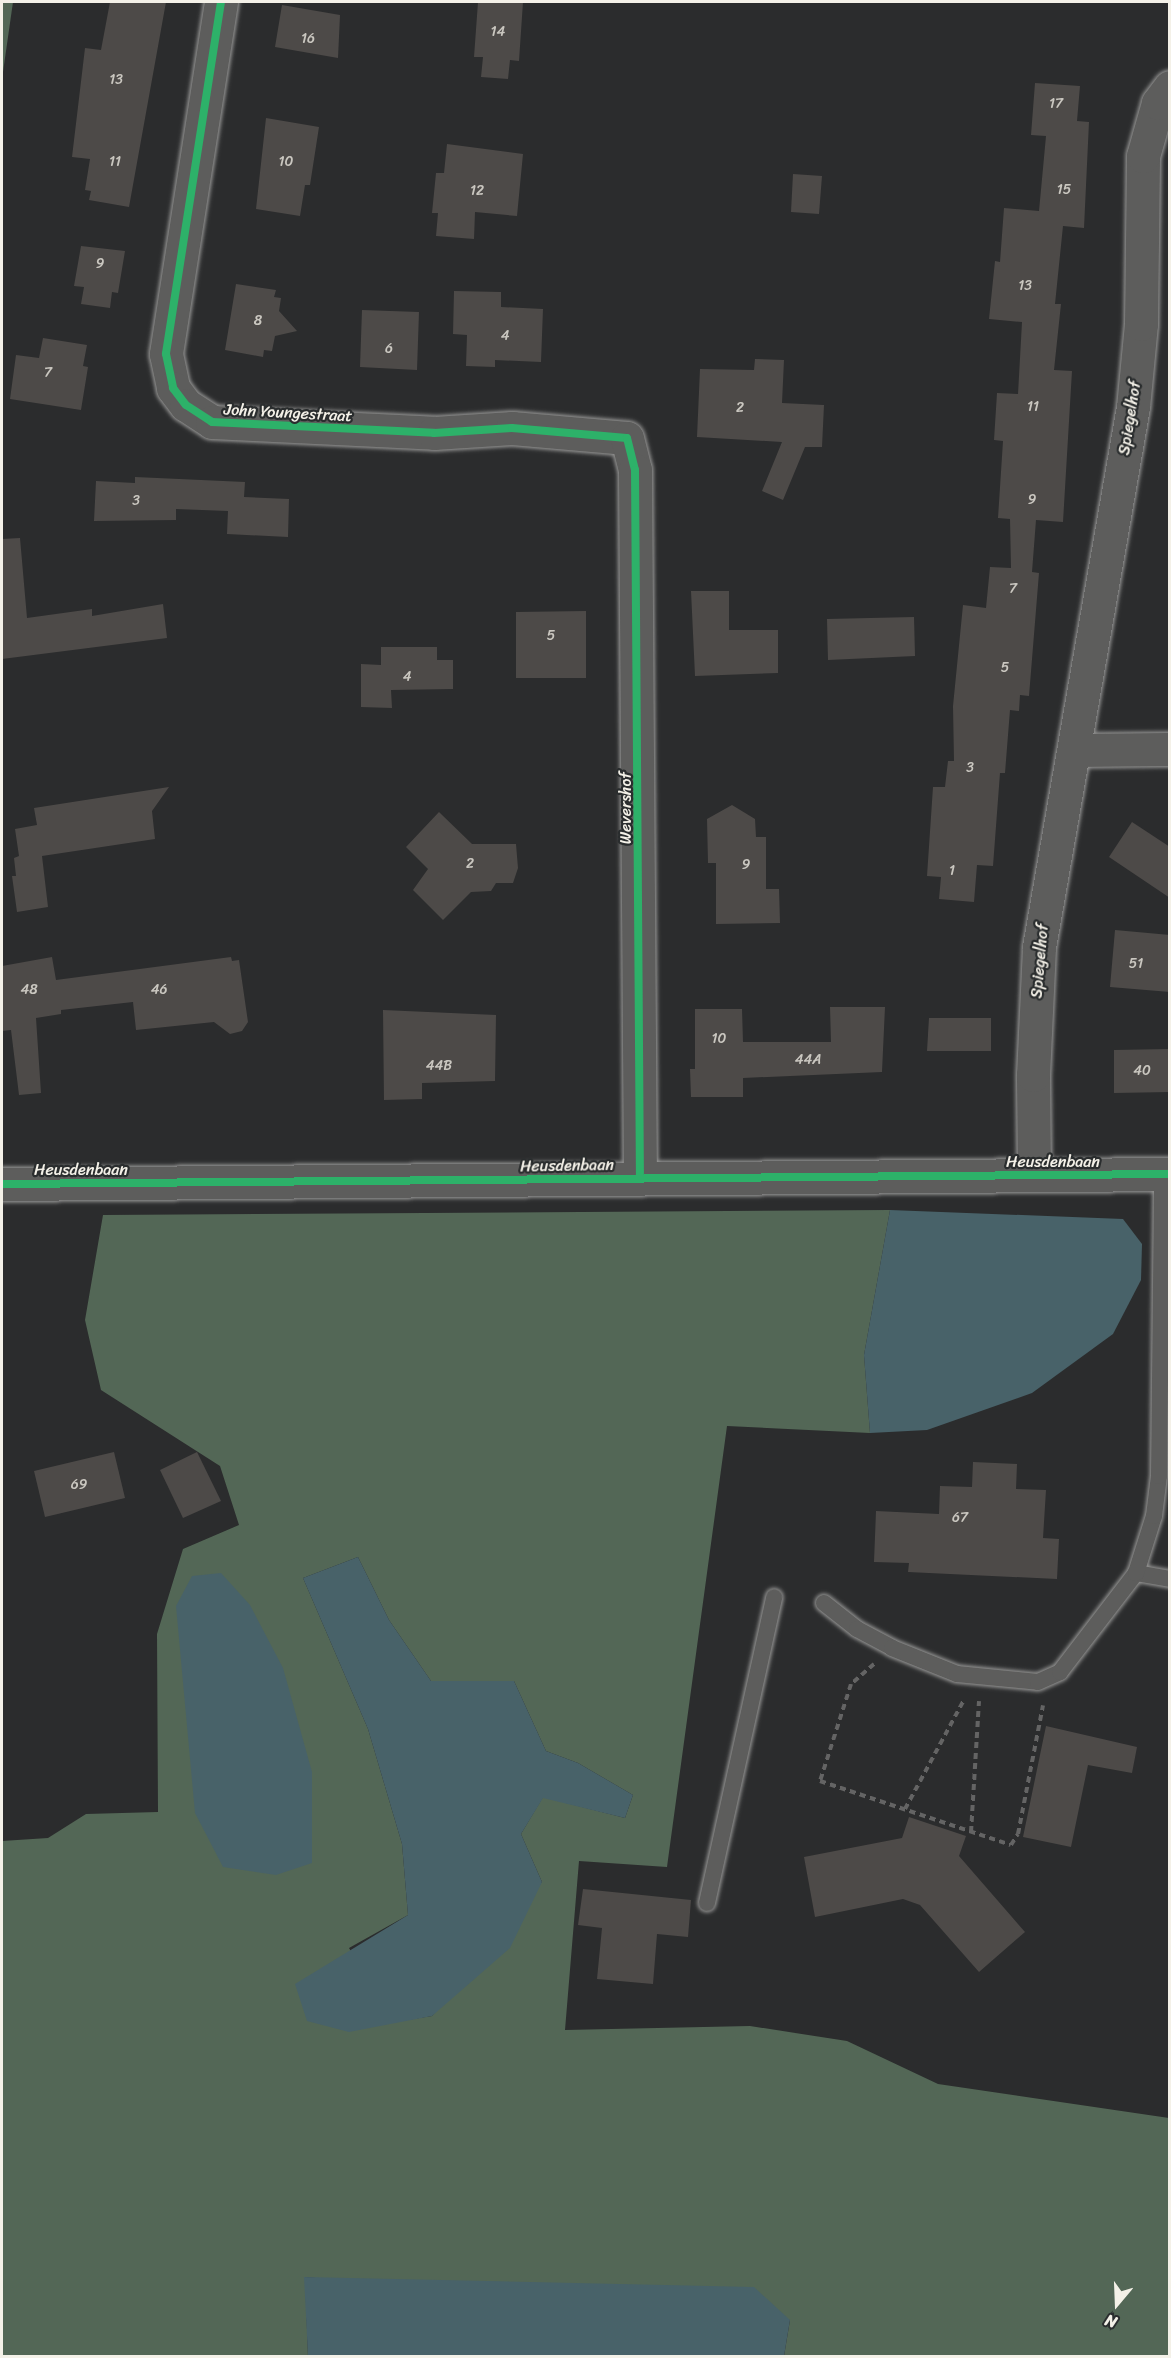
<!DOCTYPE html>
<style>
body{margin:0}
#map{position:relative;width:1171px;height:2358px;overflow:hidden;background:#2b2c2d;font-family:Sriracha,sans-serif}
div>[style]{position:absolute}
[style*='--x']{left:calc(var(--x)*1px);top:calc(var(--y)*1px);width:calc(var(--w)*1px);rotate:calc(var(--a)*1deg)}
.green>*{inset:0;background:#536756}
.water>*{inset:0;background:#486269}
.building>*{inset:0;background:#4d4a48}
.path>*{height:4px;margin-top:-2px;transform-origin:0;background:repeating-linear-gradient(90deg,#646464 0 6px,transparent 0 10.5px)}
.roads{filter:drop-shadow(0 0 2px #979796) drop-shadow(0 0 2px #979796)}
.service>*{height:16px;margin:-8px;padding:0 8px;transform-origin:8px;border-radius:8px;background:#5d5d5c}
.minor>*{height:33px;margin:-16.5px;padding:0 16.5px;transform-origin:16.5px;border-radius:16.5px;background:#5d5d5c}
.secondary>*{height:33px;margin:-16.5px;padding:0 16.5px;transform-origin:16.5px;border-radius:16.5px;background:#5d5d5c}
.cycleway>*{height:8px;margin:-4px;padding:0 4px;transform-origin:4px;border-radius:4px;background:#2db169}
span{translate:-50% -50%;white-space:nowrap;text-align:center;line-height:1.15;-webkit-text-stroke:4.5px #2a2d2e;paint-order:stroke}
.number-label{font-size:14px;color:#cac7c0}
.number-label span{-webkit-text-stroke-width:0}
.street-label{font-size:16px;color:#f4f1e8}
.frame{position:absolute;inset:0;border:3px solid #f4f1e8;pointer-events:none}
.north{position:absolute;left:1087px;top:2274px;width:60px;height:60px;-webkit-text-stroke:4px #2a2d2e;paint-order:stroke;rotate:199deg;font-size:16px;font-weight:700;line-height:24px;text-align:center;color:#f4f1e8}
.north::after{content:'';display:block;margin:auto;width:21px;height:27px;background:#f4f1e8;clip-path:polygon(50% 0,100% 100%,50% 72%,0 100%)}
</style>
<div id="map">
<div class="green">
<div style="clip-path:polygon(2px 2px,13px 2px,2px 79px)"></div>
<div style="clip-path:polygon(evenodd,890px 1210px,864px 1355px,870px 1433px,727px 1426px,667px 1867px,579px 1861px,565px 2030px,750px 2026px,847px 2041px,938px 2084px,1169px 2118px,1169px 2356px,784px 2356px,790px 2320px,305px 2277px,308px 2356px,2px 2356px,2px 1841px,48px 1838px,86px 1814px,158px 1812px,157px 1634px,183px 1549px,239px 1525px,220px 1466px,101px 1390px,85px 1320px,103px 1215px,890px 1210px,358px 1557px,389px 1620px,431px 1681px,514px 1681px,546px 1751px,578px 1763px,633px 1795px,625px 1818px,543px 1797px,521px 1834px,542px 1882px,432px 2016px,394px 2022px,349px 1948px,408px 1915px,402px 1844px,368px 1729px,303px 1578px,358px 1557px)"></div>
</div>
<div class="water">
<div style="clip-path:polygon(890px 1210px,1123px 1219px,1142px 1244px,1141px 1280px,1113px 1334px,1032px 1393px,927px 1430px,870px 1433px,864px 1355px)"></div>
<div style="clip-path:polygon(358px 1557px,389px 1620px,431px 1681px,514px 1681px,546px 1751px,578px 1763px,633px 1795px,625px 1818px,543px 1798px,521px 1834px,542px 1882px,510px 1948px,432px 2016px,349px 2032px,307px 2021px,295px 1984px,408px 1915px,402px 1844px,368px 1729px,303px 1578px)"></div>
<div style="clip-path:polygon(221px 1573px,250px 1605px,283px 1668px,312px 1772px,312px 1863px,276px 1875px,223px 1867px,195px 1813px,176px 1606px,192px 1576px)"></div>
<div style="clip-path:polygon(304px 2277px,754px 2287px,790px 2320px,784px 2356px,308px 2356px)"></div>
</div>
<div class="building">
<div style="clip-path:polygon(110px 2px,166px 2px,129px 207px,89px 200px,91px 191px,85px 190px,90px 159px,72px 157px,85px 48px,101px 50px)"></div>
<div style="clip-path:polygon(478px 2px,523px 2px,519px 61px,510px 60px,508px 79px,481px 77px,483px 57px,474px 57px)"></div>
<div style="clip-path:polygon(282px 5px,340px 15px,338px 58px,275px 47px)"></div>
<div style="clip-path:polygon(1035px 83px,1080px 86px,1077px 121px,1089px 122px,1084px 228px,1063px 226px,1055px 304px,1061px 304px,1054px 370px,1072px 371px,1063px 522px,1036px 520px,1032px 572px,1039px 573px,1029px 696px,1020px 695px,1019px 711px,1010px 710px,1005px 773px,1000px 773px,993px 866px,977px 865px,974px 902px,939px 899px,941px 877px,927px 876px,933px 787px,945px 787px,948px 761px,954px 761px,953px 706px,963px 605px,986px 608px,990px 567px,1011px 568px,1010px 519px,998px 518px,1003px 441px,994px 440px,997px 393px,1018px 394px,1022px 322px,989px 319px,995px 261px,1000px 262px,1004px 208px,1039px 211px,1046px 136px,1031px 135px)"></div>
<div style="clip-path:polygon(266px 118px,319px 127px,310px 185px,305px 185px,300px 216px,256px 209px)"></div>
<div style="clip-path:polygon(447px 144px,523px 154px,517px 216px,475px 212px,474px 239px,436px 236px,438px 213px,432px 213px,436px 173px,444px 173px)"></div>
<div style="clip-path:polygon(793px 174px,822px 176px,819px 214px,791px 212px)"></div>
<div style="clip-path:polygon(81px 246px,125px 251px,118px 293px,112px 292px,110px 308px,81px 304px,84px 287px,74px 286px)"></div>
<div style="clip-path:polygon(236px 284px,276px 290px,274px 297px,281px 298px,279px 311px,297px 331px,275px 336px,272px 351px,264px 350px,263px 357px,225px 350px)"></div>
<div style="clip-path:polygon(454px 291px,501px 292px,501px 307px,543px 309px,541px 362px,495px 360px,495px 367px,466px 366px,467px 335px,453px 334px)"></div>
<div style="clip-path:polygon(362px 310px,419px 312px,417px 370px,360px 367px)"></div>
<div style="clip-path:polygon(43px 338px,87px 345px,83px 366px,88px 367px,81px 410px,10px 399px,16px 355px,39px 358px)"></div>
<div style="clip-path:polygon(755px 359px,784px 360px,782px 403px,824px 405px,822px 447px,805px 447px,783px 500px,762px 491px,782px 442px,697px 437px,700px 369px,754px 370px)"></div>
<div style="clip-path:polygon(135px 477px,245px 482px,244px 497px,289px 499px,288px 537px,227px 534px,228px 511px,176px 509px,176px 520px,94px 521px,96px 481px,135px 483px)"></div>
<div style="clip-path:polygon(20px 538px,27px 618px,92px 609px,92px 616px,163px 604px,167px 638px,2px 659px,2px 539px)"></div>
<div style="clip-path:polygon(691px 591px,729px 591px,729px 630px,778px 630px,778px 673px,695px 676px)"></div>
<div style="clip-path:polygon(586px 611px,586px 678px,516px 678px,516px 612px)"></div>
<div style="clip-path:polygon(914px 617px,915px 656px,828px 660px,827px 619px)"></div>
<div style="clip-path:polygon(381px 647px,437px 647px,437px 660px,453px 660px,453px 689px,391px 690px,392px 708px,361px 707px,361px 664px,381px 665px)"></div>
<div style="clip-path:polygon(169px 787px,152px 811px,155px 839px,42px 856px,48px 907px,17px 912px,12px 876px,16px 876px,14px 858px,19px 856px,15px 829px,37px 825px,34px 808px)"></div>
<div style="clip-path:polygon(732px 805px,755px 819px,756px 837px,766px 837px,766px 889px,779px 889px,780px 923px,716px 924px,716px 863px,708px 863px,707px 819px)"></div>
<div style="clip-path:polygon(439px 812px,472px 844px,516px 844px,518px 868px,513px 883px,496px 883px,491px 891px,471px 892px,443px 920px,413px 890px,428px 869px,406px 847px)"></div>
<div style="clip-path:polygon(1132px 822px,1170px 847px,1170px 898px,1109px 857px)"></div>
<div style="clip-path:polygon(1115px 930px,1170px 935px,1170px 992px,1110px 987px)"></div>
<div style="clip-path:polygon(52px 957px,56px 980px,231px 957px,232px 961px,239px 960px,248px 1022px,242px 1031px,230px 1034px,214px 1022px,136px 1030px,133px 1002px,61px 1010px,61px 1014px,36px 1018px,41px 1093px,19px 1095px,11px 1030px,2px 1031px,2px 966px)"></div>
<div style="clip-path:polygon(830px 1007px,885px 1007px,882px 1072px,743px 1078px,743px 1097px,691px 1097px,690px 1069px,695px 1069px,695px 1009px,742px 1009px,743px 1042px,831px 1042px)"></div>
<div style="clip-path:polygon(383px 1010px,496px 1015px,495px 1081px,422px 1083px,422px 1099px,384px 1100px)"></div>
<div style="clip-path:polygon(929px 1018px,991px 1018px,991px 1051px,927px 1051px)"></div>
<div style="clip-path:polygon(1170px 1049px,1170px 1092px,1114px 1093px,1114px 1050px)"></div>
<div style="clip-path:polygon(114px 1452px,125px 1498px,45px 1517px,34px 1471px)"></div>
<div style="clip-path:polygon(197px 1452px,221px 1501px,183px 1518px,160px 1470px)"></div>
<div style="clip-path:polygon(973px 1462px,1017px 1464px,1016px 1489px,1046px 1490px,1043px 1538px,1059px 1539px,1057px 1579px,908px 1572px,909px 1563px,874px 1562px,876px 1511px,939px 1514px,940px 1486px,972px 1487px)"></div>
<div style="clip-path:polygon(1046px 1726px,1137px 1747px,1132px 1773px,1088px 1765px,1071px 1847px,1023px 1837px)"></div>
<div style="clip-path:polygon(909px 1817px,966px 1836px,959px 1856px,1025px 1932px,979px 1972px,920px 1905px,903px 1899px,815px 1917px,804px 1857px,902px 1838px)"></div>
<div style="clip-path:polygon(583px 1889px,691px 1900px,688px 1937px,657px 1934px,653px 1984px,597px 1979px,602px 1928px,578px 1925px)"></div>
</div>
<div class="path">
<div style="--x:874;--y:1664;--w:30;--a:139"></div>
<div style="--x:851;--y:1684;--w:102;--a:107.7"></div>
<div style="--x:820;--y:1781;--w:201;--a:18.5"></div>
<div style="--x:1011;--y:1845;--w:13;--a:-58"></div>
<div style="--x:1018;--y:1834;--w:131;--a:-79"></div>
<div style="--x:905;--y:1809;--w:124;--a:-61.6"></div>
<div style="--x:971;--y:1832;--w:131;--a:-86.5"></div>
</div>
<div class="roads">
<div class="service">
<div style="--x:1136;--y:1573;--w:35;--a:10"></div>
<div style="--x:824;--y:1603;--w:42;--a:38.2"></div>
<div style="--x:857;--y:1629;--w:40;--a:28"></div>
<div style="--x:892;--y:1648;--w:70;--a:21.8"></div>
<div style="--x:957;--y:1674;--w:81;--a:5.6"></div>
<div style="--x:1038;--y:1682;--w:24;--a:-24"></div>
<div style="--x:1060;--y:1672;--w:125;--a:-52.5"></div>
<div style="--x:1136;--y:1573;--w:60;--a:-72.5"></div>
<div style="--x:1154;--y:1516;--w:40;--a:-82.9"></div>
<div style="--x:1159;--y:1476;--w:302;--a:-89.4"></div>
<div style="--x:707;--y:1903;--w:313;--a:-77.6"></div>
</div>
<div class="minor">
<div style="--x:221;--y:2;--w:356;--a:98.9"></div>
<div style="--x:166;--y:354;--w:35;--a:78"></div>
<div style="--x:173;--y:388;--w:21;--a:53"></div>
<div style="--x:186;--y:405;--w:31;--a:33"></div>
<div style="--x:212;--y:422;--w:222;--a:2.8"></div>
<div style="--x:434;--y:433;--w:78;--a:-3.7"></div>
<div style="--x:512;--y:428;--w:115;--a:5"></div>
<div style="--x:627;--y:438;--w:33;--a:76"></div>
<div style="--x:635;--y:470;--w:708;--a:89.6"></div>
<div style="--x:1074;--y:750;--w:96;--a:-0.6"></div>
<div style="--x:1034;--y:1175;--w:100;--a:-90.6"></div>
<div style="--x:1033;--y:1075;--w:128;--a:-87.3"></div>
<div style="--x:1039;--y:947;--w:548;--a:-80.13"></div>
<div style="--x:1133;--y:407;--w:83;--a:-84.5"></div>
<div style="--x:1141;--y:324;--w:168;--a:-89.3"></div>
<div style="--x:1143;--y:156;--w:55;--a:-74.2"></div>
<div style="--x:1158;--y:103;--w:20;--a:-53"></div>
</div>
<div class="secondary">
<div style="--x:2;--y:1184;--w:1168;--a:-0.49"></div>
</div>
</div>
<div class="cycleway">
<div style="--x:221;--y:2;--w:356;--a:98.9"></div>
<div style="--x:166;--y:354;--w:35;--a:78"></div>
<div style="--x:173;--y:388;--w:21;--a:53"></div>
<div style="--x:186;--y:405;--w:31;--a:33"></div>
<div style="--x:212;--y:422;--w:222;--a:2.8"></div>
<div style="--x:434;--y:433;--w:78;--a:-3.7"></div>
<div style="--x:512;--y:428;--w:115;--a:5"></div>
<div style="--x:627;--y:438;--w:33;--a:76"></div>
<div style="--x:635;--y:470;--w:708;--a:89.6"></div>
<div style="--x:2;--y:1184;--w:1168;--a:-0.49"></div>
</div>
<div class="number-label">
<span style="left:498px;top:32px">14</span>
<span style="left:308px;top:39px">16</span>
<span style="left:116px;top:80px">13</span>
<span style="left:1056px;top:104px">17</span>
<span style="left:115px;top:162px">11</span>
<span style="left:286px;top:162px">10</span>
<span style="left:1064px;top:190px">15</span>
<span style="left:477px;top:191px">12</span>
<span style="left:100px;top:264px">9</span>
<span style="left:1025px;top:286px">13</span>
<span style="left:258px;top:321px">8</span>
<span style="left:505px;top:336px">4</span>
<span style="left:389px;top:349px">6</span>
<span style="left:48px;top:373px">7</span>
<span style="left:1033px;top:407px">11</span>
<span style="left:740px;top:408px">2</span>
<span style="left:1032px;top:500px">9</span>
<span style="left:136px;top:501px">3</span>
<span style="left:1013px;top:589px">7</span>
<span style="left:551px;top:636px">5</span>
<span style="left:1005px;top:668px">5</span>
<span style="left:407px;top:677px">4</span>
<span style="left:970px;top:768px">3</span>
<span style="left:470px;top:864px">2</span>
<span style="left:746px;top:865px">9</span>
<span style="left:952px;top:871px">1</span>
<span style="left:1136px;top:964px">51</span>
<span style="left:29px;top:990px">48</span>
<span style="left:159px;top:990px">46</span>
<span style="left:719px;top:1039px">10</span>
<span style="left:808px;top:1060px">44A</span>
<span style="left:439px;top:1066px">44B</span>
<span style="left:1142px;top:1071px">40</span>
<span style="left:79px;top:1485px">69</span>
<span style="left:960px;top:1518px">67</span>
</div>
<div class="street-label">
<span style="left:288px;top:413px;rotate:3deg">John Youngestraat</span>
<span style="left:1130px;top:418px;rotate:-81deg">Spiegelhof</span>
<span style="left:626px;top:808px;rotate:-90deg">Wevershof</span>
<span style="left:1040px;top:961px;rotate:-85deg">Spiegelhof</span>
<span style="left:1053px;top:1162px">Heusdenbaan</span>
<span style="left:567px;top:1166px;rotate:-1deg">Heusdenbaan</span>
<span style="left:81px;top:1170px">Heusdenbaan</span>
</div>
<div class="frame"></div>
<div class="north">N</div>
</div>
